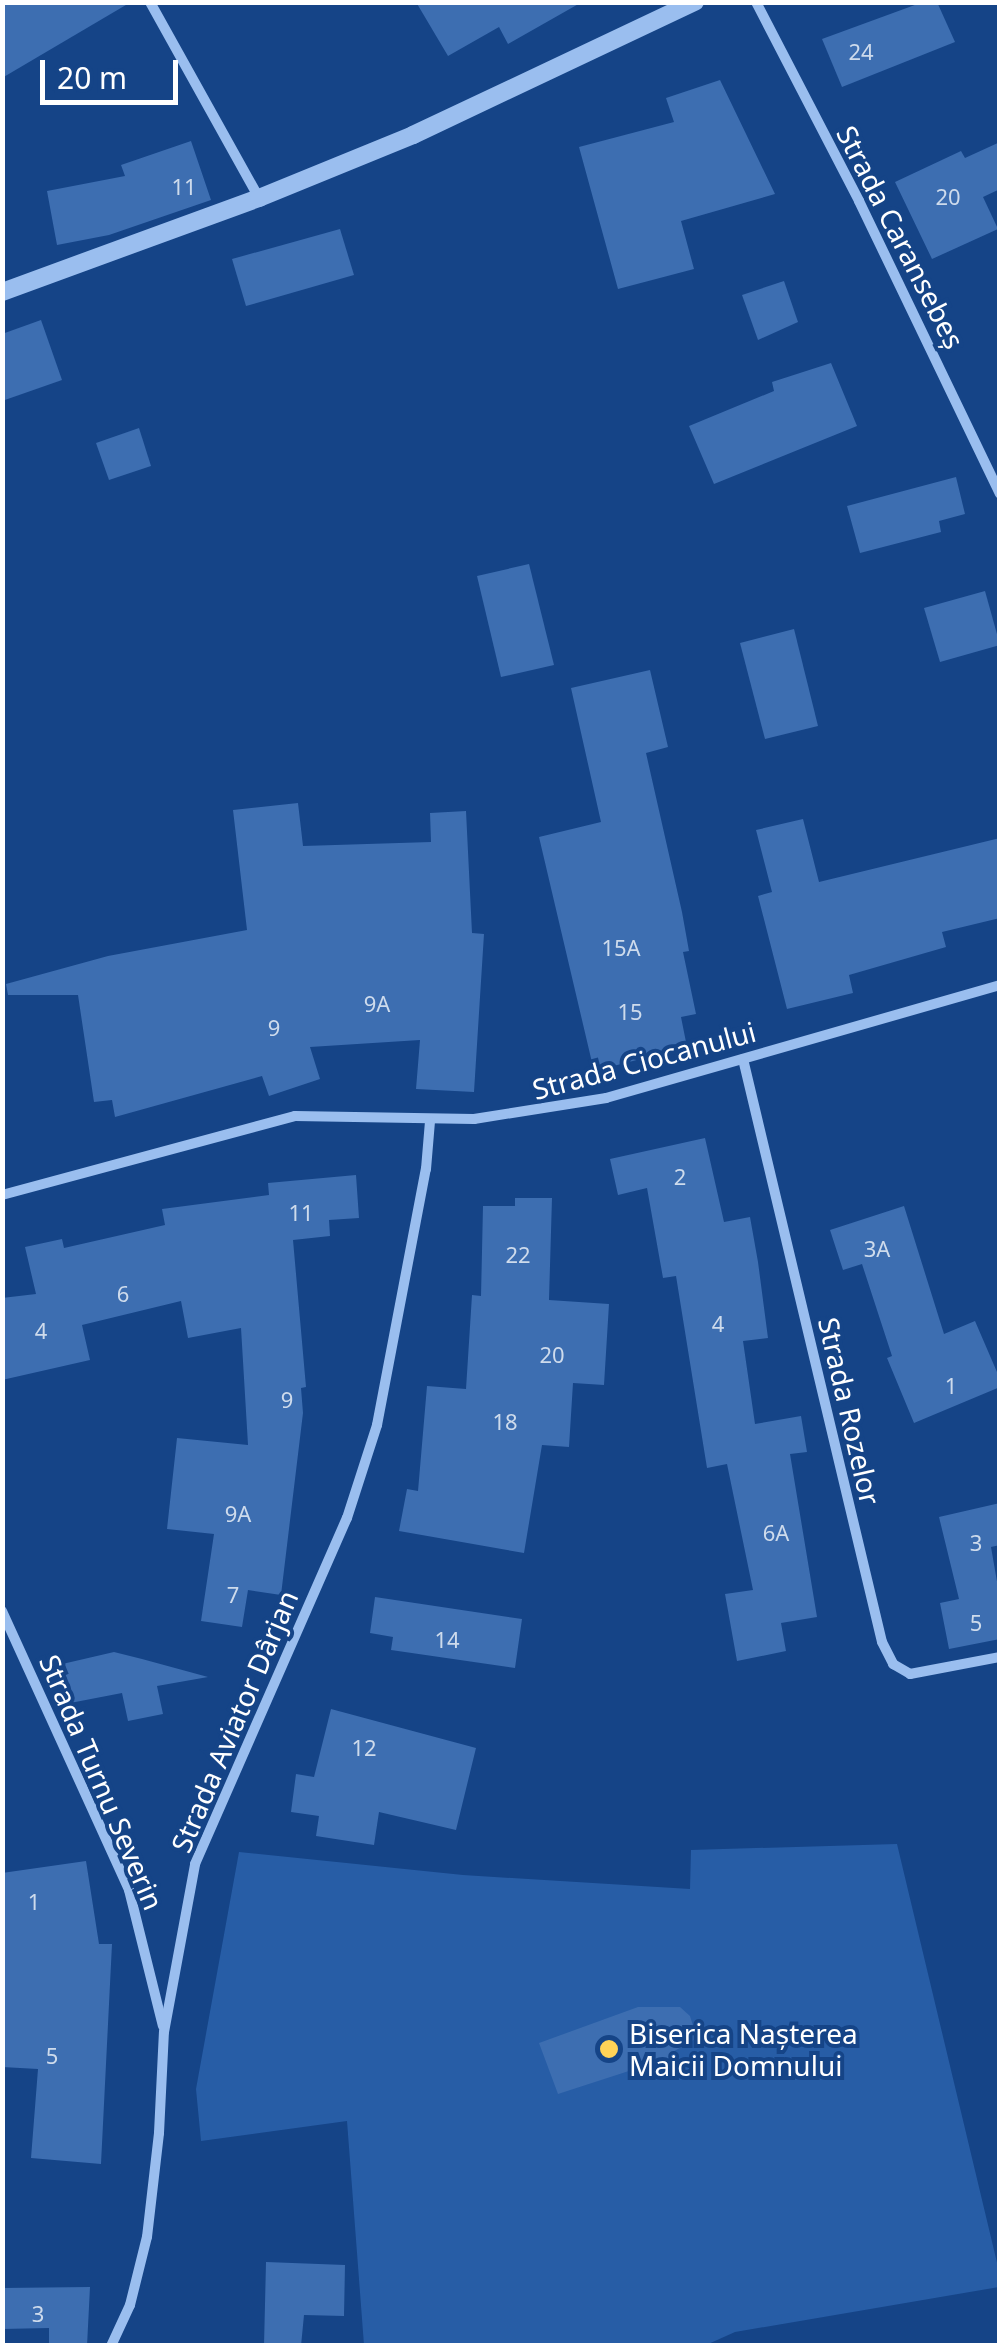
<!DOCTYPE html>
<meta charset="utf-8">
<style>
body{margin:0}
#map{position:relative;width:1002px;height:2348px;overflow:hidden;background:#154487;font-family:"Noto Sans",sans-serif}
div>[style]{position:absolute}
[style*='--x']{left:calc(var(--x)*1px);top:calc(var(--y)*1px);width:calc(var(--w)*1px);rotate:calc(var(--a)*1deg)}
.green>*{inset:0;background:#275da6}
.building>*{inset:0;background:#3d6eb1}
.minor>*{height:10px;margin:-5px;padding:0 5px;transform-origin:5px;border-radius:5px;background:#9abeef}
.tertiary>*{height:18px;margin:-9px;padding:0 9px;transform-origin:9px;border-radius:9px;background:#9abeef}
.dots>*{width:28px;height:28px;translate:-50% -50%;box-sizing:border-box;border:5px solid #154487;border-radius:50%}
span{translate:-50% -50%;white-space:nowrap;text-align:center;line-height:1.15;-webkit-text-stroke:8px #154487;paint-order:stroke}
.number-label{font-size:22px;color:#cedbec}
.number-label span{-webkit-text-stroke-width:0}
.street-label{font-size:28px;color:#fff}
.poi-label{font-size:28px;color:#fff}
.left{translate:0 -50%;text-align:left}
.frame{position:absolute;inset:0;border:5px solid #fff;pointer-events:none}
.scale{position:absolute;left:40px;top:60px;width:138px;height:45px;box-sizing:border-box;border:5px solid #fff;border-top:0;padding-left:12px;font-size:30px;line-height:35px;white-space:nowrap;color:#fff;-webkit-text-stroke:8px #154487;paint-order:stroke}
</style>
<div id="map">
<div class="green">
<div style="clip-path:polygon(897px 1844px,999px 2271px,999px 2287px,735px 2332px,706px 2345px,364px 2345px,347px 2121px,201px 2141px,196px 2089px,239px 1852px,463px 1875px,690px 1889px,691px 1850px)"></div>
</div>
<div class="building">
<div style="clip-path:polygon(2px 2px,131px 2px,2px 78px)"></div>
<div style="clip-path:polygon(416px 2px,582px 2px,508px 44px,499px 27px,448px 56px)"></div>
<div style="clip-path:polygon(923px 2px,937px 2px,955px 42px,842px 87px,822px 39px)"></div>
<div style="clip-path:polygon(720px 80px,775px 194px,681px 221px,694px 269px,618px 289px,579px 147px,674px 122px,666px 98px)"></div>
<div style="clip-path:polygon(191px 141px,211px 200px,109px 235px,57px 245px,47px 191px,125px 176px,121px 165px)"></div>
<div style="clip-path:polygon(1000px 142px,1000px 189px,983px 197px,998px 229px,932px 259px,895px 182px,961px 151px,965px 158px)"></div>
<div style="clip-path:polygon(340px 229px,354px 275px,246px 306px,232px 259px)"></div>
<div style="clip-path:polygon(784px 281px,798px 322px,758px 340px,742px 295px)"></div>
<div style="clip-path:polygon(41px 320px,62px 380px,2px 401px,2px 334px)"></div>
<div style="clip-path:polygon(831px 363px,857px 426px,714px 484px,689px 426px,774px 391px,772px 382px)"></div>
<div style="clip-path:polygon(139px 428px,151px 466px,109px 480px,96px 443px)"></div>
<div style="clip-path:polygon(956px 477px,965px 514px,939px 521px,941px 532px,860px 553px,847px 506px)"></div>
<div style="clip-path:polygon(529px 564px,554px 665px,501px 677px,477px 576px)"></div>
<div style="clip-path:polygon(985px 591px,1000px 645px,940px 662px,924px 608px)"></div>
<div style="clip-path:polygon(794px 629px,818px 726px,765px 739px,740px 643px)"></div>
<div style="clip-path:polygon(650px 670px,668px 747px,646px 753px,682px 912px,689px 951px,683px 952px,696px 1014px,681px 1017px,687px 1047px,594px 1071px,539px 837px,601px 822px,571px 688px)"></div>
<div style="clip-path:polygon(298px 803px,303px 846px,431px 842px,430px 813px,466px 811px,472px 933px,484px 934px,474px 1092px,416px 1089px,420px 1040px,310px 1047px,320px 1079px,269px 1096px,262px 1076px,115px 1117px,112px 1100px,94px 1102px,78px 995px,8px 995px,6px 984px,108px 956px,247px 930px,233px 810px)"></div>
<div style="clip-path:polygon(803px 819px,819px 882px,1000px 838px,1000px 918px,942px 932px,946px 947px,849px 975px,853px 993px,787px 1009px,758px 896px,772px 892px,756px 830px)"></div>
<div style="clip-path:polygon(705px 1138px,724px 1222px,750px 1217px,758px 1262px,768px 1338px,743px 1341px,755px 1424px,801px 1416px,807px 1452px,790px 1454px,817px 1617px,781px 1623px,786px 1651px,737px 1661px,725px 1594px,753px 1590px,727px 1464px,707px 1468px,676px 1276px,663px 1278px,647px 1188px,618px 1195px,610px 1159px)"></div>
<div style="clip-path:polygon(356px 1175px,359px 1218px,329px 1220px,330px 1236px,293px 1240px,306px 1387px,301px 1388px,303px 1413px,281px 1595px,248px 1590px,242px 1627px,201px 1621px,214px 1534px,167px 1529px,177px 1438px,248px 1445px,241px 1328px,188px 1338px,181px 1301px,82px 1325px,90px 1360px,2px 1380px,2px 1298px,36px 1294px,25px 1247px,62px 1239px,64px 1248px,165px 1225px,162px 1209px,269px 1195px,268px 1183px)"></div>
<div style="clip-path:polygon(515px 1198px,552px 1198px,549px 1300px,609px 1304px,604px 1385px,573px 1383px,569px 1447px,542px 1445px,524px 1553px,399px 1531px,407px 1489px,418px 1491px,427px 1386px,466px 1389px,472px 1295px,481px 1296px,483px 1206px,515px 1206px)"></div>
<div style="clip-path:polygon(904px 1206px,944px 1334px,975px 1321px,1000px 1379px,1000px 1387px,914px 1423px,887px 1358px,892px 1356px,862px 1264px,843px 1270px,830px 1230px)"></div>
<div style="clip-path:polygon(1000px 1503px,1000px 1545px,991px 1547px,1000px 1599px,1000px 1639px,949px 1649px,940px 1603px,959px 1599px,939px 1517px)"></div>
<div style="clip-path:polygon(375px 1597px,522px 1619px,515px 1668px,391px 1650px,393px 1637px,370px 1633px)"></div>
<div style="clip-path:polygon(114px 1652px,142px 1659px,208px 1677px,157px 1686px,163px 1714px,128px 1721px,122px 1693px,65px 1704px,58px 1665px)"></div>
<div style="clip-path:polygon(331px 1709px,476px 1748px,456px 1830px,379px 1812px,374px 1845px,316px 1836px,319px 1816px,291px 1812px,296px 1774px,314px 1777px)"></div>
<div style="clip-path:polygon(86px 1861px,99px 1944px,112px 1944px,101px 2164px,31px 2158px,38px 2069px,2px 2067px,2px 1873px)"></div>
<div style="clip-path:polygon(638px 2007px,680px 2007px,690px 2016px,697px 2038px,671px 2053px,672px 2057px,558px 2094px,539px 2043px)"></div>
<div style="clip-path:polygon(266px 2262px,345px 2265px,344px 2316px,304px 2315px,301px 2346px,264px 2346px)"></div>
<div style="clip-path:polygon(90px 2287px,87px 2346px,49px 2346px,49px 2328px,2px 2329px,2px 2288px)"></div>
</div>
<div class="minor">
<div style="--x:150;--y:2;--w:224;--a:60.9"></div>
<div style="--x:756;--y:2;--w:224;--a:62.6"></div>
<div style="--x:859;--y:201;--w:325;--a:64.3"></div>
<div style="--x:743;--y:1059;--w:599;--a:76.59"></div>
<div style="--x:882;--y:1642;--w:25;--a:63"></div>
<div style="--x:893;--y:1664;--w:20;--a:30"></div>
<div style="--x:910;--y:1674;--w:92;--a:-10.7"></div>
<div style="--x:2;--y:1195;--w:303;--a:-15.1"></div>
<div style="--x:295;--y:1116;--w:179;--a:1"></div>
<div style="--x:474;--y:1119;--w:134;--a:-9"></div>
<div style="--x:606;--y:1098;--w:410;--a:-16"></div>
<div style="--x:2;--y:1611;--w:307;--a:65.5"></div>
<div style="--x:129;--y:1890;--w:140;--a:76"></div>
<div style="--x:111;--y:2346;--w:45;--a:-65.1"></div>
<div style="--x:130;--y:2305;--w:70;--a:-76"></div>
<div style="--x:147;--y:2237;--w:105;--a:-83.4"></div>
<div style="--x:159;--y:2133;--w:101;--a:-87.2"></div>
<div style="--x:164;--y:2032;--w:171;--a:-79.5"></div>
<div style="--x:195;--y:1864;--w:378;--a:-66.3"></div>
<div style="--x:347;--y:1518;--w:98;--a:-72.1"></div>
<div style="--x:377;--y:1425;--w:261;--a:-79.2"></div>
<div style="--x:426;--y:1169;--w:48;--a:-85.2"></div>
</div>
<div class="tertiary">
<div style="--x:2;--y:292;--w:274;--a:-20.1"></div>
<div style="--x:259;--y:198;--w:166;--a:-22.2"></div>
<div style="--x:413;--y:135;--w:312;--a:-25.3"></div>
</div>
<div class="dots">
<div style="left:609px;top:2049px;background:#ffd357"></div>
</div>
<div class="number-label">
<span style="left:861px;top:52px">24</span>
<span style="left:184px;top:187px">11</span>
<span style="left:948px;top:197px">20</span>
<span style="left:621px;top:948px">15A</span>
<span style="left:377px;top:1004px">9A</span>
<span style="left:630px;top:1012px">15</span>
<span style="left:274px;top:1028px">9</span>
<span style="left:680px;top:1177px">2</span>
<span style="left:301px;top:1213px">11</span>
<span style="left:877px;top:1249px">3A</span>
<span style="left:518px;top:1255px">22</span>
<span style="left:123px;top:1294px">6</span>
<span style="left:718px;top:1324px">4</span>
<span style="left:41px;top:1331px">4</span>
<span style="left:552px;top:1355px">20</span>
<span style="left:951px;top:1386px">1</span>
<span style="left:287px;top:1400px">9</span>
<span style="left:505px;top:1422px">18</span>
<span style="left:238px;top:1514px">9A</span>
<span style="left:776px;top:1533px">6A</span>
<span style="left:976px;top:1543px">3</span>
<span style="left:233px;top:1595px">7</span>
<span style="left:976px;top:1623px">5</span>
<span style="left:447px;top:1640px">14</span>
<span style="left:364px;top:1748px">12</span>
<span style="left:34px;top:1902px">1</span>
<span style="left:52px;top:2056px">5</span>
<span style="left:38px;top:2314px">3</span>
</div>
<div class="street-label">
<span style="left:901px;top:237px;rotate:63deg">Strada Caransebeș</span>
<span style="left:644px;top:1060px;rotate:-15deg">Strada Ciocanului</span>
<span style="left:850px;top:1411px;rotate:77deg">Strada Rozelor</span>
<span style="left:234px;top:1721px;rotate:-67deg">Strada Aviator Dârjan</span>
<span style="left:102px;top:1782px;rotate:67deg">Strada Turnu Severin</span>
</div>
<div class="poi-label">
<span class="left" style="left:629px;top:2049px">Biserica Nașterea<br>Maicii Domnului</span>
</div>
<div class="frame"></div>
<div class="scale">20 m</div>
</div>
